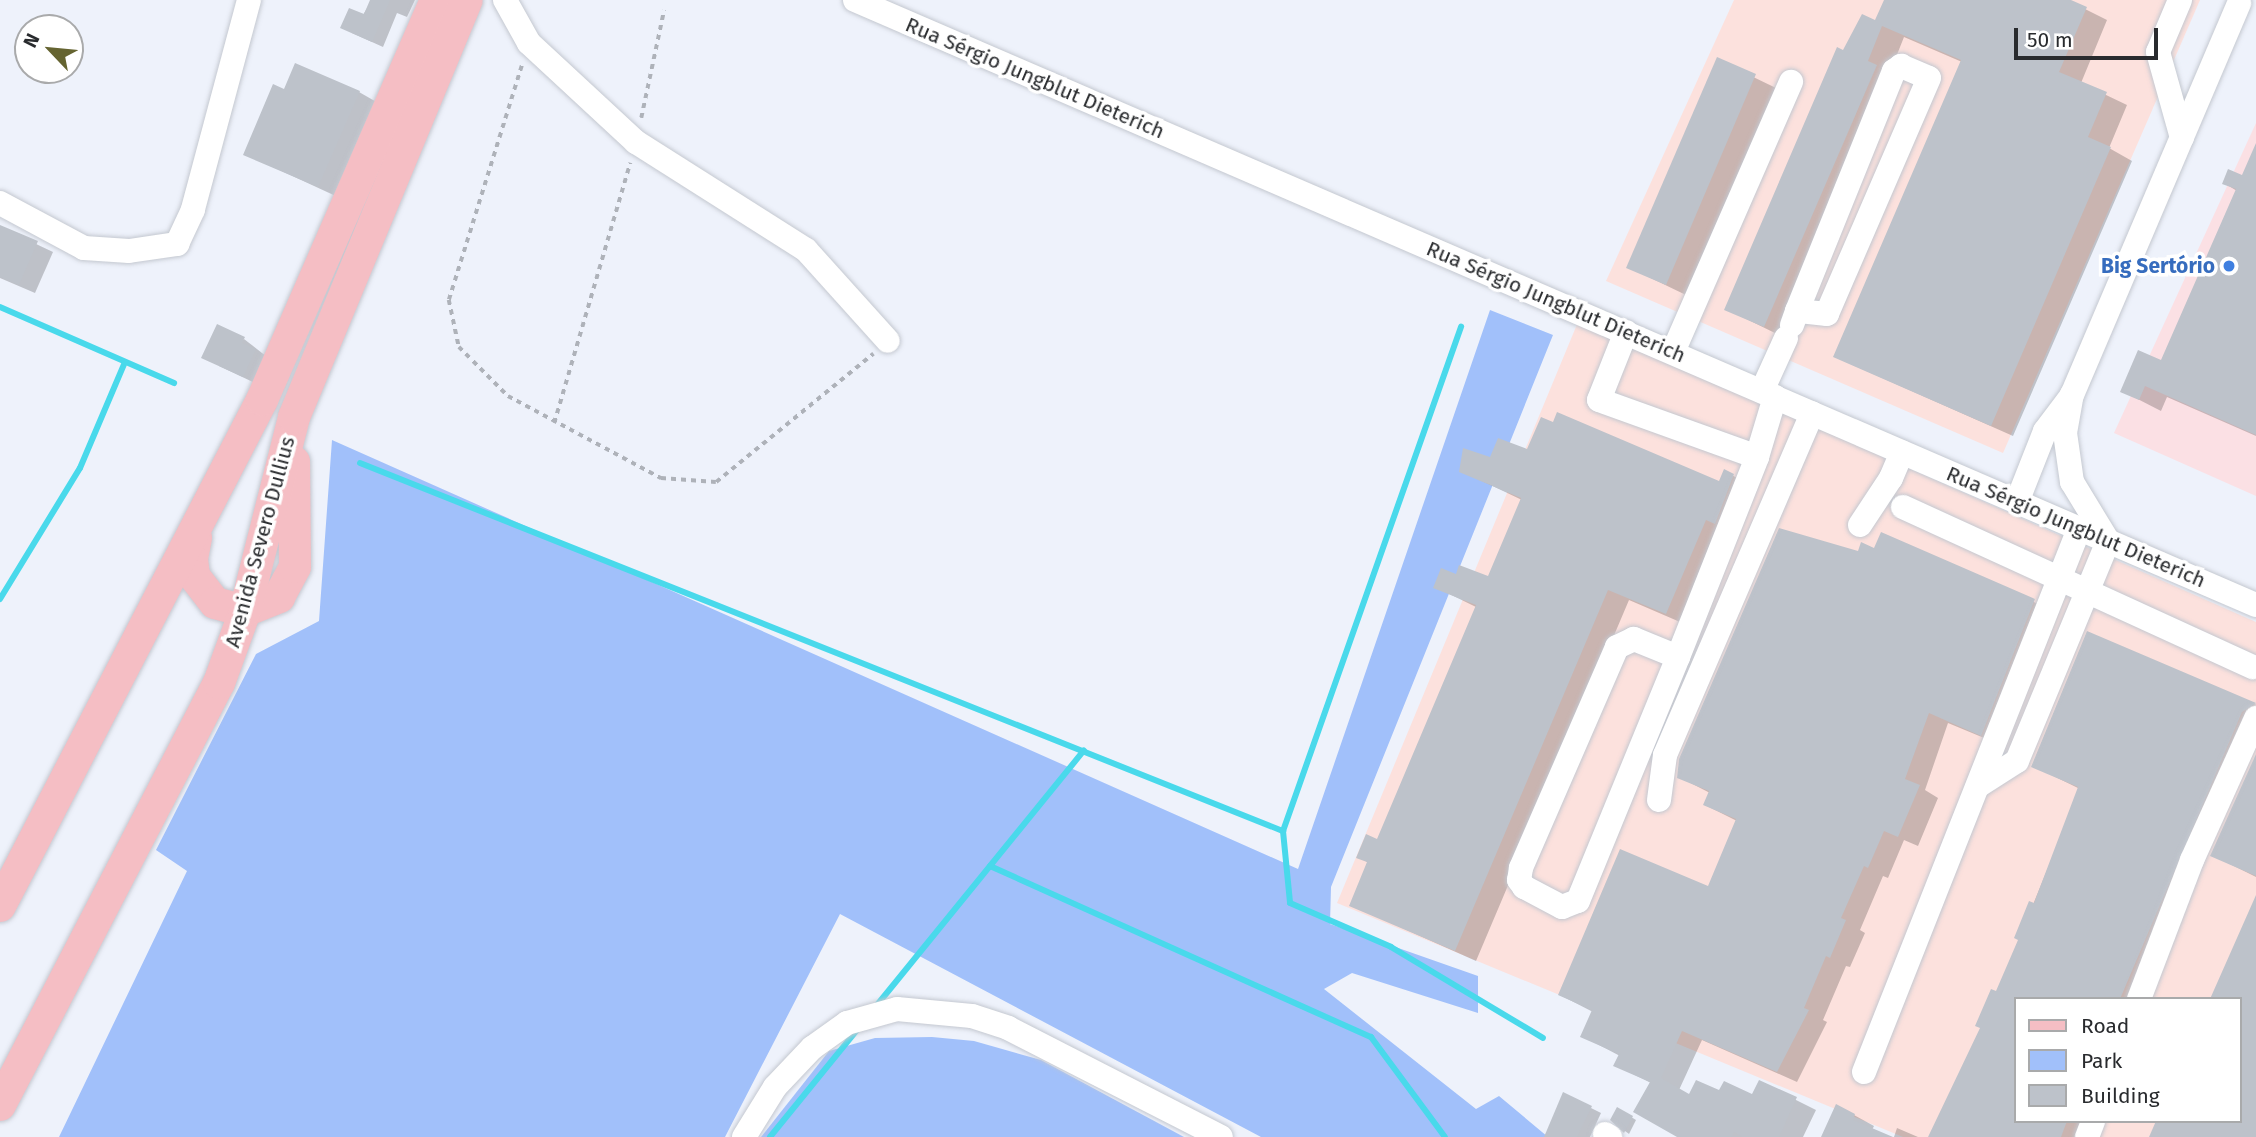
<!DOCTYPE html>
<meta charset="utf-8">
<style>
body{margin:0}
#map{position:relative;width:2256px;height:1137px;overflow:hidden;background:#eef2fb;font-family:"Fira Sans",sans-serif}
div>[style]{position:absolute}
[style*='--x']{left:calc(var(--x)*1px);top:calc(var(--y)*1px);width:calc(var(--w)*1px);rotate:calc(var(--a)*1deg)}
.commercial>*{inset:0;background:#fbe0e4}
.industrial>*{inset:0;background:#fce1dd}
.green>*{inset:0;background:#a1c0fa}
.shadow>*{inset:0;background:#0003}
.stream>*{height:6px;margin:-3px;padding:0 3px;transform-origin:3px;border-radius:3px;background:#49d9eb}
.building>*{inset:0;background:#bdc2ca}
.path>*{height:3.5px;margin-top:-1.75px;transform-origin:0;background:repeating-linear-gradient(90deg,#aeb2b9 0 5px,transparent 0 10px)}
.roads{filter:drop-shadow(0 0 2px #c4c8d0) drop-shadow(0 0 2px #c4c8d0)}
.minor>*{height:24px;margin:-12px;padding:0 12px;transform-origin:12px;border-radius:12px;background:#fff}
.major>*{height:32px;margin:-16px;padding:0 16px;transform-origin:16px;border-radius:16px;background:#f5bec4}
.dots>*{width:19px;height:19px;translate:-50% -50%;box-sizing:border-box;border:4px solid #fff;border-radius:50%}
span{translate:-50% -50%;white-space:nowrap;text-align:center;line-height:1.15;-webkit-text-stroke:7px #fff;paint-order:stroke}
.street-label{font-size:21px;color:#292b2e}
.shop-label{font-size:21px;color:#366cbe;font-weight:700}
.right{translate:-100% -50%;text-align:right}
.legend{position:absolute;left:2014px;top:997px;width:228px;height:126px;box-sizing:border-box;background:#fff;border:2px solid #a9aaab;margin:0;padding:9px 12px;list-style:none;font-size:21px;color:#292b2e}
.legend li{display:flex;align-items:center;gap:14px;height:35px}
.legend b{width:35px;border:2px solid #a9aaab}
.north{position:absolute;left:14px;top:14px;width:70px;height:70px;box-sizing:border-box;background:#fff;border:2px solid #a9aaab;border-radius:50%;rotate:296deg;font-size:19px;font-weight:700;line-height:28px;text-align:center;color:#292b2e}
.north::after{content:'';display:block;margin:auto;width:24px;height:32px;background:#656431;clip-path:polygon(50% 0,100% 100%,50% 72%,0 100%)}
.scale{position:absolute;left:2014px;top:28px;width:144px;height:32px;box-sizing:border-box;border:4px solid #292b2e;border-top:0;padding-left:9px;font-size:21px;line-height:24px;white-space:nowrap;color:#292b2e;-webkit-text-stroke:5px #fff;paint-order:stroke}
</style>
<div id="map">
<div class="commercial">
<div style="clip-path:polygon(2256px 123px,2256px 496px,2114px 433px)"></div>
</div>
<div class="industrial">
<div style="clip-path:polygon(1734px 0,2200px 0,2003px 453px,1606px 281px)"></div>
<div style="clip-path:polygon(evenodd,1578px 322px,2256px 622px,2256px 1137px,1903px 1137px,1337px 903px,1578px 322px,2016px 999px,2240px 999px,2240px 1121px,2016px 1121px,2016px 999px)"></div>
</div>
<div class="green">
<div style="clip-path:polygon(1490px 310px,1553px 335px,1331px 887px,1330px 924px,1478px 976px,1478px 1013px,1352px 973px,1324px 989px,1476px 1109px,1499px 1096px,1548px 1137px,1261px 1137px,840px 914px,725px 1137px,59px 1137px,187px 871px,156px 850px,256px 654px,319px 621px,332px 440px,1298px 869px)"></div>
<div style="clip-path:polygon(932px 1037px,974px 1041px,1041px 1060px,1184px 1137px,761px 1137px,829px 1051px,875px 1038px)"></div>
</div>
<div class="shadow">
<div style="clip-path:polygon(372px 0,415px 0,407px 17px,397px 13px,383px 47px,352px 33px)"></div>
<div style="clip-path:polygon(1886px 0,2067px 0,2107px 20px,2081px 83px,2127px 105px,2109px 148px,2132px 161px,2013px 436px,1835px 357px,1962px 62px,1904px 37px,1785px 338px,1726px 309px,1844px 52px,1876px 22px)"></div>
<div style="clip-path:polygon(1718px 60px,1776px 88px,1688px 296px,1628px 267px)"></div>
<div style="clip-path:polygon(359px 92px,380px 104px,340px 198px,245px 154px)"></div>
<div style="clip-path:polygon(2256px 148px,2256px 436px,2167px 397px,2161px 411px,2122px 391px,2162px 362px,2237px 191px,2224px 183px,2243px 177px)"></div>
<div style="clip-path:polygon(0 227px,53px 252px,35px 293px,0 278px)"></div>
<div style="clip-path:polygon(244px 339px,271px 360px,259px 385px,219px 366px)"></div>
<div style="clip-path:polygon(1528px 452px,1720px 483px,1724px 471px,1754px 487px,1687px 625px,1629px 600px,1476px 961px,1351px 905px,1369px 863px,1358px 857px,1378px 841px,1476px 607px,1435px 587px,1457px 576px,1489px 579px,1522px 500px,1461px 471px)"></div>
<div style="clip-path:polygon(1882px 534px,2054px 611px,2001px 745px,1948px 723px,1925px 790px,1938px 798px,1918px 846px,1904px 840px,1888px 878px,1883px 876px,1860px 930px,1865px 933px,1850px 967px,1846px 966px,1823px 1020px,1827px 1022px,1797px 1082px,1702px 1040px,1679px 1090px,1690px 1097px,1720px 1093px,1753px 1096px,1760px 1082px,1816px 1110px,1803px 1137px,1680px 1137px,1651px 1083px,1615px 1065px,1620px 1056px,1582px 1036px,1593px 1012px,1560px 995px,1709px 888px,1737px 821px,1705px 805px,1710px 793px,1679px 777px,1859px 553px,1875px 550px)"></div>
<div style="clip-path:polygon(2248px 701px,2256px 705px,2256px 737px,2142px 999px,2016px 999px,2016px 1121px,2090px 1121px,2084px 1137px,1930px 1137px,1997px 993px,2080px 789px,2033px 766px)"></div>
<div style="clip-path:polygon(2256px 758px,2256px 877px,2212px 855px)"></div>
<div style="clip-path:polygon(1591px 1108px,1601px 1113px,1590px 1137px,1545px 1137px)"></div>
<div style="clip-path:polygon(1618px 1109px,1636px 1120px,1629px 1134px,1625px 1131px)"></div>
<div style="clip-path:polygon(1854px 1115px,1874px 1126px,1872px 1130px,1889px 1137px,1823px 1137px)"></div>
<div style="clip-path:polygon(1897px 1128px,1918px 1137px,1894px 1137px)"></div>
</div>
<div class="stream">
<div style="--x:0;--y:307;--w:190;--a:23.6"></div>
<div style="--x:360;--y:463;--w:994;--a:21.74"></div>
<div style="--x:1283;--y:831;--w:535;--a:-70.55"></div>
<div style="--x:0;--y:599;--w:153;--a:-58.6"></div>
<div style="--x:80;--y:468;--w:115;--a:-67"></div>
<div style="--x:1283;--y:831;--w:72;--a:84.4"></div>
<div style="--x:1290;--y:903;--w:110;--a:23.5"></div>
<div style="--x:1391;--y:947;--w:177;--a:30.9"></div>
<div style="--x:990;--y:866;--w:418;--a:24.2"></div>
<div style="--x:1371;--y:1037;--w:124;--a:53.5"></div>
<div style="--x:877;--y:1005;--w:328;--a:-50.9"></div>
<div style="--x:770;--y:1137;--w:138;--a:-50.9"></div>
</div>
<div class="building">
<div style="clip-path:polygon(370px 0,390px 0,372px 42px,340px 28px,349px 8px,364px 14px)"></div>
<div style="clip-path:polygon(1884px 0,2071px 0,2087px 7px,2059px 72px,2107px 92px,2088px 137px,2111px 147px,1991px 426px,1833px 357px,1961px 60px,1882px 26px,1868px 61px,1877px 65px,1764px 327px,1724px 310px,1837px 47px,1843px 50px,1862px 14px,1875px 20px)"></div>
<div style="clip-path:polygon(1717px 57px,1756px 74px,1666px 285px,1626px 268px)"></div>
<div style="clip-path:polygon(295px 63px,360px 91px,318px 187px,243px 155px,273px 84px,284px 89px)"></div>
<div style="clip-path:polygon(2256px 143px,2256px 435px,2145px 386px,2139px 400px,2120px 392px,2138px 350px,2161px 360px,2236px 189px,2222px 184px,2228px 169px,2242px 175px)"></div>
<div style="clip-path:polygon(0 225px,38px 241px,19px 285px,0 277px)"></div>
<div style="clip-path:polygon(217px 324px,245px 337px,242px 343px,256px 349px,243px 377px,201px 358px)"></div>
<div style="clip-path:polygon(1557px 412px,1719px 481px,1724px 469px,1734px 474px,1715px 524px,1706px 520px,1666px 614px,1608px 590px,1455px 951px,1349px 906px,1367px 862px,1356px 858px,1366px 834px,1377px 839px,1476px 605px,1433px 588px,1441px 568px,1456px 574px,1459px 565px,1488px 576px,1521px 498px,1459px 472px,1463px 448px,1490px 457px,1498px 438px,1527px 449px,1541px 417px,1553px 422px)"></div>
<div style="clip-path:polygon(1779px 528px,1858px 551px,1861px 542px,1874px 548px,1881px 532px,2035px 599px,1981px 736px,1929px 713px,1905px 779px,1920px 785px,1898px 837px,1884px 831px,1868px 868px,1864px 866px,1841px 918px,1846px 920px,1830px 958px,1826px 956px,1804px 1008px,1809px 1010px,1777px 1072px,1682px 1031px,1661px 1078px,1689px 1094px,1696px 1080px,1719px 1090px,1724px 1081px,1752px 1094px,1759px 1080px,1797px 1097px,1779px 1137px,1743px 1137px,1734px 1132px,1731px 1137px,1677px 1137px,1633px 1112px,1650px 1082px,1613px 1066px,1619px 1054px,1580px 1037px,1592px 1010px,1558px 995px,1620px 849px,1708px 886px,1736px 819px,1703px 805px,1709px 791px,1677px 778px,1679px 759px)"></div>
<div style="clip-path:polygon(2087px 631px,2256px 703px,2242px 712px,2120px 999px,2016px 999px,2016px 1121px,2067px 1121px,2061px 1137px,1928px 1137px,1980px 1028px,1975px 1026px,1991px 989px,1996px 991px,2018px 940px,2014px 938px,2029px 901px,2034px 903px,2078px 787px,2031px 767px)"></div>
<div style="clip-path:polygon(2256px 754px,2256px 876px,2210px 856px)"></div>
<div style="clip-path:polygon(2256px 895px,2256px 1137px,2149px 1137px,2156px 1121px,2240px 1121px,2240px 999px,2210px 999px)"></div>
<div style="clip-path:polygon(1563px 1092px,1592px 1106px,1577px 1137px,1544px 1137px)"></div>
<div style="clip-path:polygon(1836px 1104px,1855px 1114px,1853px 1120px,1893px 1137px,1821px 1137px)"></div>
<div style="clip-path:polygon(1617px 1107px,1633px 1116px,1624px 1133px,1610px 1120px)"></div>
</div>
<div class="path">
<div style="--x:522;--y:66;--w:245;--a:107.3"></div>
<div style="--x:449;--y:300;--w:48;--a:78"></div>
<div style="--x:459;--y:347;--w:69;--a:45"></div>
<div style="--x:508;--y:396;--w:174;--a:28.2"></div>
<div style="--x:661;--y:478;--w:55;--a:4.2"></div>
<div style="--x:716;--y:482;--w:203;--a:-39.2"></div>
<div style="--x:641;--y:118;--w:110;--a:-78"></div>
<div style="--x:554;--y:423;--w:271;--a:-73.7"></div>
</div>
<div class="roads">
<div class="minor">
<div style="--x:505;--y:0;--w:49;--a:60.8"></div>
<div style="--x:529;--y:43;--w:146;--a:42.8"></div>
<div style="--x:636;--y:142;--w:201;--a:32.4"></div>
<div style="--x:806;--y:250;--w:122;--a:48"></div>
<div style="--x:855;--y:0;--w:1526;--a:23.36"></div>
<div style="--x:2180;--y:0;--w:56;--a:112.9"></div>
<div style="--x:2158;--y:52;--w:89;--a:74.4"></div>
<div style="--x:0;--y:203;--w:95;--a:28.2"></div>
<div style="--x:84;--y:248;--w:45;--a:3.8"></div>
<div style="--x:129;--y:251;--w:49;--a:-8.3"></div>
<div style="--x:177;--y:244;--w:38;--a:-65"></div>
<div style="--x:193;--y:209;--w:216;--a:-75"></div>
<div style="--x:1792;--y:325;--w:15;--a:-70"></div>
<div style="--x:1797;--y:311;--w:259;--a:-68"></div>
<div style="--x:1894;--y:71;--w:9;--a:-36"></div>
<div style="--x:1901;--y:66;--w:30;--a:23"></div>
<div style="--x:1929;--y:78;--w:257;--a:113.4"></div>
<div style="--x:1827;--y:314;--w:30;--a:-174"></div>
<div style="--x:1626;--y:332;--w:73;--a:111.7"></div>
<div style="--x:1599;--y:400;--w:168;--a:19.8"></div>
<div style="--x:1673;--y:352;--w:295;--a:-66.4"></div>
<div style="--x:1762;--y:391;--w:58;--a:-65.6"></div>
<div style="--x:2017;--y:502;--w:76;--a:-68.5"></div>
<div style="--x:2045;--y:431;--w:41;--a:-52.9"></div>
<div style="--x:1903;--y:507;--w:385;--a:24.6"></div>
<div style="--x:1860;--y:525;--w:56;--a:-56.6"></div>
<div style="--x:1891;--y:478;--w:28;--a:-67"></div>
<div style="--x:1678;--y:657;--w:48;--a:-157.8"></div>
<div style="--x:1634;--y:639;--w:19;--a:155"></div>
<div style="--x:1617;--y:647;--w:241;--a:113.5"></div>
<div style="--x:1521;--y:868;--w:12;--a:99"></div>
<div style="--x:1519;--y:880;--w:9;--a:54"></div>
<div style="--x:1524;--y:887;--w:43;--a:27.8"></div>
<div style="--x:1562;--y:907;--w:17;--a:-21"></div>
<div style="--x:1578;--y:901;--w:264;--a:-67.7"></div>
<div style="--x:1678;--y:657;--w:215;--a:-68.4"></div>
<div style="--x:1757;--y:457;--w:63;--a:-73.3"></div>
<div style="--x:1978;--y:786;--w:46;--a:-32.7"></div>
<div style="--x:2017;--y:761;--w:238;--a:-67.5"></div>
<div style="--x:2108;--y:541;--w:69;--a:-121.4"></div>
<div style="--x:2072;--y:482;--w:49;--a:-98.1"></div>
<div style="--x:2065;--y:433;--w:39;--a:-80"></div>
<div style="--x:2072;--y:395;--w:426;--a:-66.9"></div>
<div style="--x:1659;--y:800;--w:45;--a:-82.4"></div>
<div style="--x:1665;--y:755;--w:372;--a:-66.7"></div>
<div style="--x:2139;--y:999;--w:149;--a:-69.1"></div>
<div style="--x:2192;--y:860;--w:156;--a:-65.7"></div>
<div style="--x:1864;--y:1072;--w:584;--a:-68.4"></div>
<div style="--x:1605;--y:1134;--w:6;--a:31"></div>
<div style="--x:744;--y:1137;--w:59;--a:-58.2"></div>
<div style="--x:775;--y:1087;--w:54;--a:-46.5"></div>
<div style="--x:812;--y:1048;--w:43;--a:-35.5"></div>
<div style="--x:847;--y:1023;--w:52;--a:-15.6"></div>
<div style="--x:897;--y:1009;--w:75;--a:5.3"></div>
<div style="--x:972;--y:1016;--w:38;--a:18"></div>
<div style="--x:1008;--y:1028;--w:239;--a:27.1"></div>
<div style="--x:2087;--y:1137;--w:17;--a:-69"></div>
</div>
<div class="major">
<div style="--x:196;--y:538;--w:21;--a:101"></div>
<div style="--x:192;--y:559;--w:17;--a:83"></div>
<div style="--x:194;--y:576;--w:34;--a:52"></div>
<div style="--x:215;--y:603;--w:31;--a:15"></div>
<div style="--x:245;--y:611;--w:37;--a:-22"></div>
<div style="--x:279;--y:597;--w:34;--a:-62"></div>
<div style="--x:295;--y:567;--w:105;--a:-90.5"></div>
<div style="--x:0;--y:906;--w:570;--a:-62.63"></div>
<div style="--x:262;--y:400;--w:436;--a:-66.5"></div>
<div style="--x:0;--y:1105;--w:475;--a:-62.6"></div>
<div style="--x:219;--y:683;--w:77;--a:-70.1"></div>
<div style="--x:245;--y:611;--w:200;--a:-75.8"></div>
<div style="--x:294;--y:417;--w:451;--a:-67.5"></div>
</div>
</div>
<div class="dots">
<div style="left:2229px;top:266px;background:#3f7fe0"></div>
</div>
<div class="street-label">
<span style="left:1035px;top:78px;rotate:23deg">Rua Sérgio Jungblut Dieterich</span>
<span style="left:1556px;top:302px;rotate:23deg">Rua Sérgio Jungblut Dieterich</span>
<span style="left:2076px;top:527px;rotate:23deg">Rua Sérgio Jungblut Dieterich</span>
<span style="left:260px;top:542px;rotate:-75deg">Avenida Severo Dullius</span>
</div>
<div class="shop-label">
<span class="right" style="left:2215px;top:266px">Big Sertório</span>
</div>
<ul class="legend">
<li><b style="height:9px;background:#f5bec4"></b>Road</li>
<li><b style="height:19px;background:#a1c0fa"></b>Park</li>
<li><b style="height:19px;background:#bdc2ca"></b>Building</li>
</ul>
<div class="north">N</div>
<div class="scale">50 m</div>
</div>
